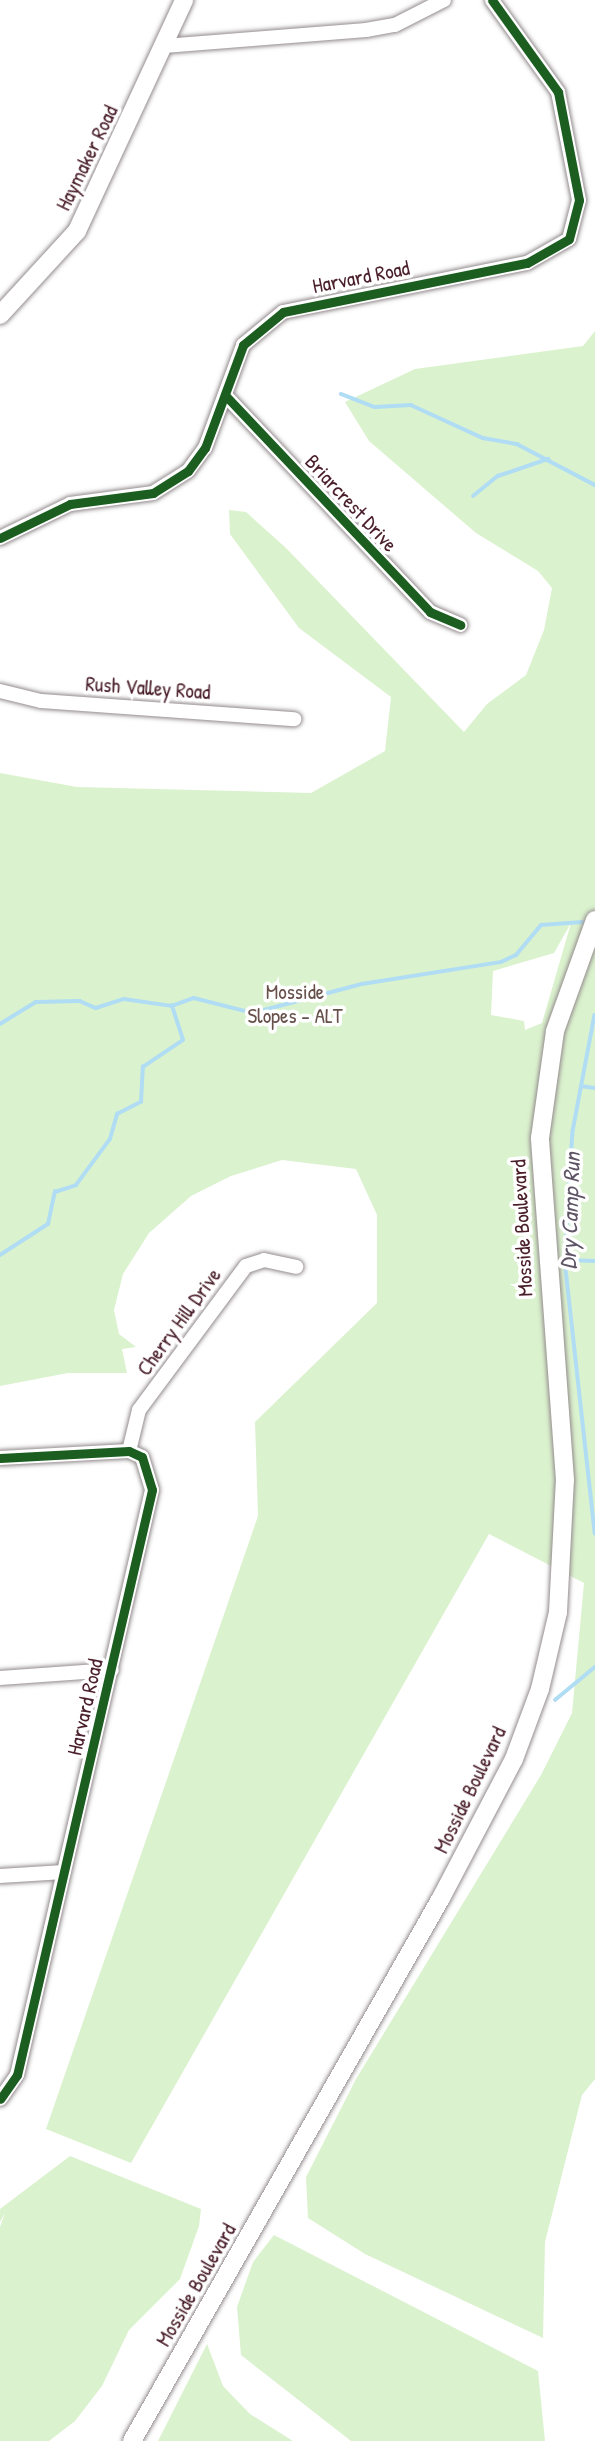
<!DOCTYPE html>
<style>
body{margin:0}
#map{position:relative;width:595px;height:2441px;overflow:hidden;background:#fff;font-family:"Patrick Hand",sans-serif}
div>[style]{position:absolute}
[style*='--x']{left:calc(var(--x)*1px);top:calc(var(--y)*1px);width:calc(var(--w)*1px);rotate:calc(var(--a)*1deg)}
.green>*{inset:0;background:#dbf2ce}
.stream>*{height:3.5px;margin:-1.75px;padding:0 1.75px;transform-origin:1.75px;border-radius:1.75px;background:#b0ddf4}
.roads{filter:drop-shadow(0 0 2px #948c8e) drop-shadow(0 0 2px #948c8e)}
.minor>*{height:14px;margin:-7px;padding:0 7px;transform-origin:7px;border-radius:7px;background:#fff}
.major>*{height:18px;margin:-9px;padding:0 9px;transform-origin:9px;border-radius:9px;background:#fff}
.cycleway>*{height:9px;margin:-4.5px;padding:0 4.5px;transform-origin:4.5px;border-radius:4.5px;background:#1b5e20}
span{translate:-50% -50%;white-space:nowrap;text-align:center;line-height:1.15;-webkit-text-stroke:7px #fff;paint-order:stroke}
.street-label{font-size:21px;color:#4a1f2b}
.park-label{font-size:21px;color:#67514a}
.water-label{font-size:23px;color:#5e5466;font-style:italic}
</style>
<div id="map">
<div class="green">
<div style="clip-path:polygon(evenodd,595px 331px,595px 2079px,582px 2095px,545px 2242px,543px 2338px,365px 2254px,308px 2218px,306px 2177px,356px 2079px,541px 1775px,572px 1713px,584px 1583px,489px 1534px,131px 2163px,46px 2129px,258px 1516px,255px 1422px,377px 1303px,377px 1215px,356px 1169px,282px 1160px,231px 1176px,191px 1196px,149px 1233px,123px 1274px,114px 1310px,119px 1334px,136px 1347px,122px 1349px,127px 1373px,68px 1373px,0 1386px,0 773px,77px 787px,311px 793px,385px 751px,391px 697px,299px 628px,230px 534px,229px 510px,246px 512px,286px 548px,464px 732px,487px 704px,526px 675px,544px 630px,552px 588px,538px 571px,476px 533px,369px 441px,345px 402px,415px 369px,583px 346px,595px 331px,571px 923px,542px 1023px,525px 1030px,524px 1021px,491px 1015px,493px 971px,554px 953px,571px 923px)"></div>
<div style="clip-path:polygon(70px 2156px,201px 2209px,199px 2226px,180px 2279px,129px 2330px,102px 2386px,75px 2421px,49px 2441px,0 2441px,0 2227px,5px 2213px,0 2222px,0 2209px)"></div>
<div style="clip-path:polygon(274px 2235px,538px 2371px,545px 2441px,351px 2441px,241px 2355px,237px 2307px,253px 2262px)"></div>
<div style="clip-path:polygon(207px 2344px,223px 2386px,250px 2414px,293px 2441px,158px 2441px)"></div>
</div>
<div class="stream">
<div style="--x:341;--y:394;--w:36;--a:21"></div>
<div style="--x:375;--y:407;--w:36;--a:-3"></div>
<div style="--x:411;--y:405;--w:79;--a:24.6"></div>
<div style="--x:483;--y:438;--w:35;--a:10"></div>
<div style="--x:517;--y:444;--w:88;--a:27.7"></div>
<div style="--x:473;--y:496;--w:32;--a:-39"></div>
<div style="--x:498;--y:476;--w:53;--a:-18.8"></div>
<div style="--x:595;--y:1015;--w:118;--a:100.7"></div>
<div style="--x:573;--y:1131;--w:129;--a:93.5"></div>
<div style="--x:565;--y:1260;--w:275;--a:83.7"></div>
<div style="--x:0;--y:1024;--w:42;--a:-31.4"></div>
<div style="--x:36;--y:1002;--w:44;--a:-1.3"></div>
<div style="--x:80;--y:1001;--w:17;--a:24"></div>
<div style="--x:96;--y:1008;--w:29;--a:-18"></div>
<div style="--x:124;--y:999;--w:49;--a:8.3"></div>
<div style="--x:172;--y:1006;--w:23;--a:-20"></div>
<div style="--x:194;--y:998;--w:61;--a:14.3"></div>
<div style="--x:253;--y:1013;--w:113;--a:-14.9"></div>
<div style="--x:362;--y:984;--w:141;--a:-9"></div>
<div style="--x:501;--y:962;--w:17;--a:-25"></div>
<div style="--x:516;--y:955;--w:39;--a:-50"></div>
<div style="--x:541;--y:925;--w:41;--a:-4.2"></div>
<div style="--x:581;--y:1086;--w:14;--a:8"></div>
<div style="--x:0;--y:1255;--w:57;--a:-32.9"></div>
<div style="--x:48;--y:1224;--w:33;--a:-78"></div>
<div style="--x:55;--y:1192;--w:22;--a:-18"></div>
<div style="--x:76;--y:1185;--w:57;--a:-53.5"></div>
<div style="--x:110;--y:1139;--w:26;--a:-74"></div>
<div style="--x:117;--y:1114;--w:27;--a:-27"></div>
<div style="--x:141;--y:1102;--w:35;--a:-87"></div>
<div style="--x:143;--y:1067;--w:48;--a:-34"></div>
<div style="--x:183;--y:1040;--w:36;--a:-108"></div>
<div style="--x:566;--y:1260;--w:29;--a:2"></div>
<div style="--x:555;--y:1700;--w:52;--a:-39.5"></div>
</div>
<div class="roads">
<div class="minor">
<div style="--x:164;--y:46;--w:203;--a:-4.5"></div>
<div style="--x:366;--y:30;--w:29;--a:-10"></div>
<div style="--x:395;--y:25;--w:55;--a:-27"></div>
<div style="--x:225;--y:395;--w:299;--a:46.6"></div>
<div style="--x:430;--y:612;--w:33;--a:23"></div>
<div style="--x:0;--y:538;--w:78;--a:-25.9"></div>
<div style="--x:70;--y:504;--w:84;--a:-7.5"></div>
<div style="--x:153;--y:493;--w:41;--a:-32.2"></div>
<div style="--x:188;--y:471;--w:29;--a:-54"></div>
<div style="--x:205;--y:448;--w:110;--a:-69.7"></div>
<div style="--x:243;--y:345;--w:52;--a:-39.5"></div>
<div style="--x:283;--y:312;--w:249;--a:-11.4"></div>
<div style="--x:527;--y:263;--w:48;--a:-29.7"></div>
<div style="--x:569;--y:239;--w:40;--a:-75.6"></div>
<div style="--x:579;--y:200;--w:110;--a:-101"></div>
<div style="--x:558;--y:92;--w:113;--a:-125.7"></div>
<div style="--x:0;--y:691;--w:42;--a:13.7"></div>
<div style="--x:41;--y:701;--w:254;--a:4.1"></div>
<div style="--x:129;--y:1451;--w:42;--a:-76.3"></div>
<div style="--x:139;--y:1410;--w:179;--a:-53.4"></div>
<div style="--x:246;--y:1266;--w:19;--a:-18"></div>
<div style="--x:264;--y:1260;--w:33;--a:12"></div>
<div style="--x:0;--y:1458;--w:129;--a:-3.1"></div>
<div style="--x:129;--y:1451;--w:14;--a:25"></div>
<div style="--x:142;--y:1457;--w:34;--a:73"></div>
<div style="--x:152;--y:1490;--w:600;--a:102.99"></div>
<div style="--x:17;--y:2075;--w:29;--a:125"></div>
<div style="--x:0;--y:1678;--w:112;--a:-4.1"></div>
<div style="--x:0;--y:1876;--w:64;--a:-3.6"></div>
</div>
<div class="major">
<div style="--x:0;--y:315;--w:114;--a:-47.5"></div>
<div style="--x:77;--y:231;--w:255;--a:-65.1"></div>
<div style="--x:132;--y:2441;--w:625;--a:-60.36"></div>
<div style="--x:441;--y:1898;--w:157;--a:-62.3"></div>
<div style="--x:514;--y:1759;--w:75;--a:-69.6"></div>
<div style="--x:540;--y:1689;--w:79;--a:-76.8"></div>
<div style="--x:558;--y:1612;--w:132;--a:-87"></div>
<div style="--x:565;--y:1480;--w:343;--a:-94.2"></div>
<div style="--x:540;--y:1138;--w:108;--a:-82"></div>
<div style="--x:555;--y:1031;--w:118;--a:-70.2"></div>
</div>
</div>
<div class="cycleway">
<div style="--x:225;--y:395;--w:299;--a:46.6"></div>
<div style="--x:430;--y:612;--w:33;--a:23"></div>
<div style="--x:0;--y:538;--w:78;--a:-25.9"></div>
<div style="--x:70;--y:504;--w:84;--a:-7.5"></div>
<div style="--x:153;--y:493;--w:41;--a:-32.2"></div>
<div style="--x:188;--y:471;--w:29;--a:-54"></div>
<div style="--x:205;--y:448;--w:110;--a:-69.7"></div>
<div style="--x:243;--y:345;--w:52;--a:-39.5"></div>
<div style="--x:283;--y:312;--w:249;--a:-11.4"></div>
<div style="--x:527;--y:263;--w:48;--a:-29.7"></div>
<div style="--x:569;--y:239;--w:40;--a:-75.6"></div>
<div style="--x:579;--y:200;--w:110;--a:-101"></div>
<div style="--x:558;--y:92;--w:113;--a:-125.7"></div>
<div style="--x:0;--y:1458;--w:129;--a:-3.1"></div>
<div style="--x:129;--y:1451;--w:14;--a:25"></div>
<div style="--x:142;--y:1457;--w:34;--a:73"></div>
<div style="--x:152;--y:1490;--w:600;--a:102.99"></div>
<div style="--x:17;--y:2075;--w:29;--a:125"></div>
</div>
<div class="street-label">
<span style="left:87px;top:158px;rotate:-64deg">Haymaker Road</span>
<span style="left:361px;top:277px;rotate:-11deg">Harvard Road</span>
<span style="left:351px;top:503px;rotate:47deg">Briarcrest Drive</span>
<span style="left:148px;top:688px;rotate:4deg">Rush Valley Road</span>
<span style="left:522px;top:1228px;rotate:-93deg">Mosside Boulevard</span>
<span style="left:179px;top:1322px;rotate:-54deg">Cherry Hill Drive</span>
<span style="left:85px;top:1707px;rotate:-77deg">Harvard Road</span>
<span style="left:470px;top:1790px;rotate:-64deg">Mosside Boulevard</span>
<span style="left:196px;top:2285px;rotate:-60deg">Mosside Boulevard</span>
</div>
<div class="park-label">
<span style="left:295px;top:1004px">Mosside<br>Slopes - ALT</span>
</div>
<div class="water-label">
<span style="left:570px;top:1211px;rotate:-88deg">Dry Camp Run</span>
</div>
</div>
